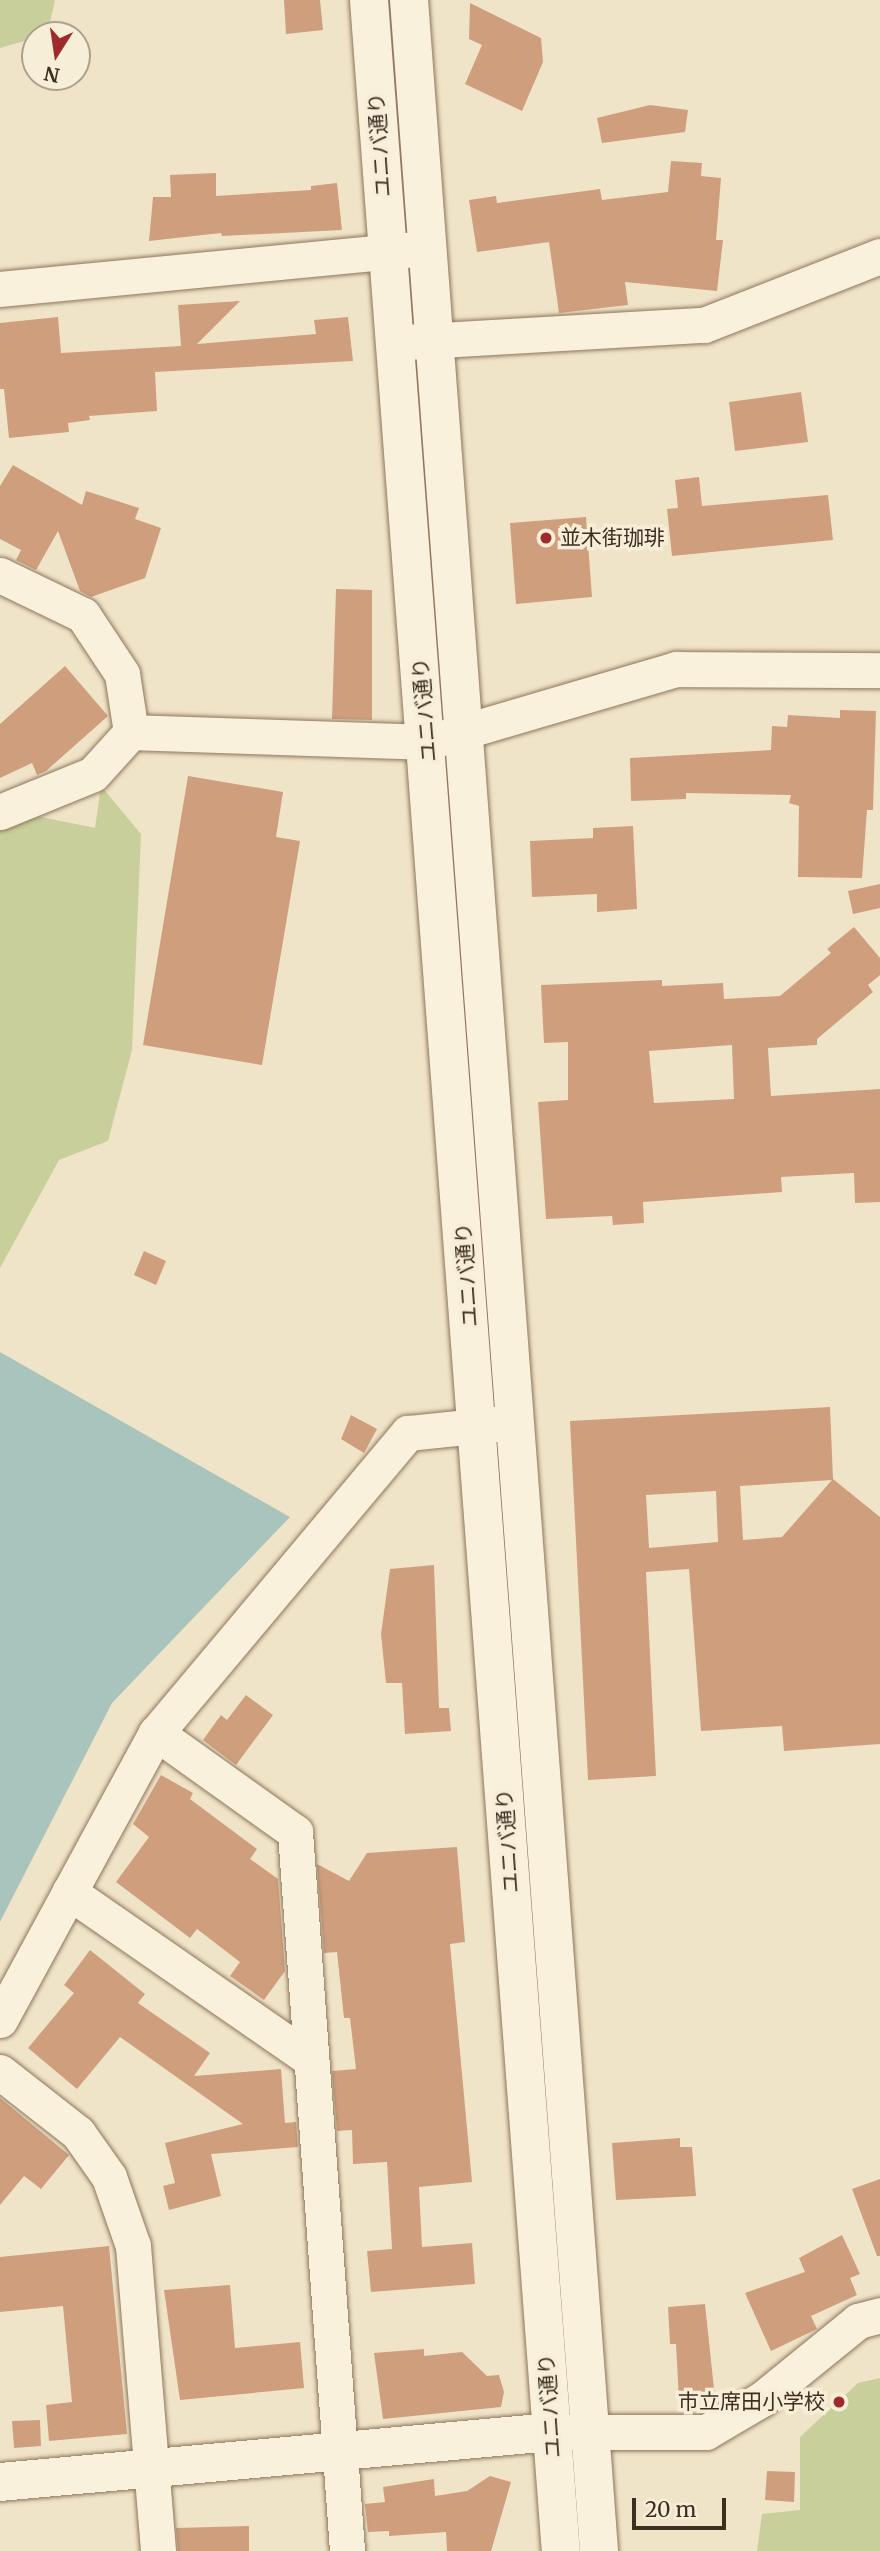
<!DOCTYPE html>
<meta charset="utf-8">
<style>
body{margin:0}
#map{position:relative;width:880px;height:2551px;overflow:hidden;background:#f0e4c8;font-family:Merriweather,"Noto Sans JP",serif}
div>[style]{position:absolute}
[style*='--x']{left:calc(var(--x)*1px);top:calc(var(--y)*1px);width:calc(var(--w)*1px);rotate:calc(var(--a)*1deg)}
.green>*{inset:0;background:#c9cf9b}
.water>*{inset:0;background:#a9c4bc}
.building>*{inset:0;background:#cf9f7d}
.roads{filter:drop-shadow(0 0 2px #8d765c) drop-shadow(0 0 2px #8d765c)}
.minor>*{height:35px;margin:-17.5px;padding:0 17.5px;transform-origin:17.5px;border-radius:17.5px;background:#faf1dc}
.tertiary>*{height:38px;margin:-19px;padding:0 19px;transform-origin:19px;border-radius:19px;background:#faf1dc}
.dots>*{width:19px;height:19px;translate:-50% -50%;box-sizing:border-box;border:4px solid #f7eed8;border-radius:50%}
span{translate:-50% -50%;white-space:nowrap;text-align:center;line-height:1.15;-webkit-text-stroke:7px #f7eed8;paint-order:stroke}
.street-label{font-size:21px;color:#3d2e20}
.poi-label{font-size:21px;color:#3d2e20}
.left{translate:0 -50%;text-align:left}
.right{translate:-100% -50%;text-align:right}
.north{position:absolute;left:21px;top:21px;width:70px;height:70px;box-sizing:border-box;background:#f7eed8;border:2px solid #ada18e;border-radius:50%;rotate:192deg;font-size:19px;font-weight:700;line-height:28px;text-align:center;color:#3d2e20}
.north::after{content:'';display:block;margin:auto;width:24px;height:32px;background:#9e2a2b;clip-path:polygon(50% 0,100% 100%,50% 72%,0 100%)}
.scale{position:absolute;left:632px;top:2498px;width:94px;height:32px;box-sizing:border-box;border:4px solid #3d2e20;border-top:0;padding-left:9px;font-size:21px;line-height:24px;white-space:nowrap;color:#3d2e20;-webkit-text-stroke:5px #f7eed8;paint-order:stroke}
</style>
<div id="map">
<div class="green">
<div style="clip-path:polygon(0 0,55px 0,50px 22px,35px 38px,0 48px)"></div>
<div style="clip-path:polygon(101px 786px,141px 834px,132px 1050px,108px 1141px,59px 1160px,0 1268px,0 820px,27px 814px,95px 828px)"></div>
<div style="clip-path:polygon(880px 2378px,880px 2551px,757px 2551px,762px 2514px,800px 2510px,800px 2437px,858px 2383px)"></div>
</div>
<div class="water">
<div style="clip-path:polygon(0 1352px,290px 1517px,112px 1703px,0 1922px)"></div>
</div>
<div class="building">
<div style="clip-path:polygon(284px 0,320px 0,323px 30px,286px 34px)"></div>
<div style="clip-path:polygon(470px 3px,541px 38px,543px 62px,522px 111px,465px 84px,482px 45px,469px 39px)"></div>
<div style="clip-path:polygon(650px 105px,688px 110px,685px 132px,602px 143px,597px 118px)"></div>
<div style="clip-path:polygon(671px 161px,702px 163px,701px 176px,721px 178px,716px 240px,723px 240px,717px 291px,625px 282px,628px 305px,559px 313px,549px 242px,477px 252px,469px 200px,496px 196px,497px 203px,600px 189px,602px 200px,668px 192px)"></div>
<div style="clip-path:polygon(216px 173px,216px 196px,311px 190px,311px 186px,337px 183px,342px 230px,222px 236px,221px 233px,149px 241px,153px 197px,171px 197px,170px 175px)"></div>
<div style="clip-path:polygon(240px 301px,197px 344px,316px 334px,314px 320px,348px 317px,353px 361px,155px 372px,157px 411px,89px 416px,90px 420px,68px 423px,69px 432px,9px 438px,4px 389px,0 389px,0 323px,58px 317px,61px 353px,181px 346px,178px 305px)"></div>
<div style="clip-path:polygon(801px 392px,808px 442px,735px 451px,729px 402px)"></div>
<div style="clip-path:polygon(13px 465px,82px 505px,86px 491px,139px 508px,135px 519px,161px 528px,145px 578px,91px 597px,80px 591px,58px 531px,36px 570px,16px 560px,21px 550px,0 539px,0 486px)"></div>
<div style="clip-path:polygon(699px 477px,702px 506px,828px 495px,833px 540px,672px 556px,667px 509px,678px 508px,675px 480px)"></div>
<div style="clip-path:polygon(586px 517px,592px 597px,516px 604px,510px 523px)"></div>
<div style="clip-path:polygon(336px 589px,372px 590px,372px 720px,332px 719px)"></div>
<div style="clip-path:polygon(65px 666px,108px 716px,46px 771px,37px 775px,32px 763px,0 778px,0 724px)"></div>
<div style="clip-path:polygon(840px 710px,876px 711px,873px 810px,867px 810px,862px 878px,798px 877px,799px 806px,789px 803px,791px 795px,686px 793px,686px 799px,631px 801px,630px 758px,771px 750px,772px 726px,787px 727px,788px 715px,840px 718px)"></div>
<div style="clip-path:polygon(188px 776px,283px 792px,276px 837px,300px 841px,262px 1065px,143px 1045px)"></div>
<div style="clip-path:polygon(633px 826px,637px 909px,597px 912px,597px 894px,532px 897px,530px 841px,593px 838px,593px 828px)"></div>
<div style="clip-path:polygon(880px 884px,880px 908px,853px 914px,848px 891px)"></div>
<div style="clip-path:polygon(evenodd,854px 927px,880px 958px,880px 975px,868px 985px,873px 992px,817px 1039px,817px 1045px,768px 1048px,771px 1096px,880px 1089px,880px 1202px,855px 1203px,854px 1173px,781px 1177px,782px 1192px,643px 1202px,644px 1223px,613px 1225px,612px 1216px,546px 1219px,538px 1102px,568px 1100px,568px 1042px,544px 1043px,541px 985px,662px 980px,662px 986px,723px 983px,724px 999px,780px 996px,831px 953px,827px 949px,854px 927px,732px 1045px,734px 1099px,654px 1103px,649px 1051px,732px 1045px)"></div>
<div style="clip-path:polygon(144px 1251px,166px 1261px,156px 1285px,134px 1275px)"></div>
<div style="clip-path:polygon(evenodd,830px 1407px,833px 1479px,880px 1517px,880px 1744px,784px 1751px,782px 1726px,701px 1731px,689px 1569px,646px 1572px,656px 1776px,588px 1780px,570px 1421px,830px 1407px,832px 1480px,782px 1537px,743px 1540px,740px 1486px,832px 1480px,830px 1407px,716px 1491px,718px 1542px,649px 1548px,646px 1495px,716px 1491px)"></div>
<div style="clip-path:polygon(351px 1415px,377px 1429px,364px 1453px,341px 1439px)"></div>
<div style="clip-path:polygon(434px 1565px,439px 1708px,449px 1708px,451px 1731px,405px 1734px,402px 1683px,386px 1683px,381px 1634px,390px 1569px)"></div>
<div style="clip-path:polygon(246px 1695px,273px 1715px,236px 1765px,203px 1740px,221px 1715px,227px 1720px)"></div>
<div style="clip-path:polygon(161px 1775px,193px 1793px,190px 1799px,257px 1849px,250px 1859px,278px 1879px,285px 1971px,264px 2000px,230px 1976px,240px 1962px,197px 1929px,190px 1938px,116px 1882px,149px 1837px,133px 1824px)"></div>
<div style="clip-path:polygon(457px 1847px,465px 1942px,450px 1944px,472px 2182px,419px 2187px,422px 2247px,472px 2243px,475px 2284px,371px 2292px,367px 2251px,392px 2249px,387px 2162px,353px 2164px,352px 2130px,337px 2131px,332px 2071px,356px 2069px,350px 2018px,344px 2018px,337px 1952px,324px 1953px,317px 1864px,349px 1881px,367px 1853px)"></div>
<div style="clip-path:polygon(90px 1950px,145px 1994px,138px 2003px,210px 2053px,194px 2076px,281px 2069px,285px 2123px,296px 2122px,298px 2147px,211px 2154px,221px 2196px,169px 2210px,163px 2186px,175px 2183px,165px 2143px,243px 2124px,120px 2037px,77px 2089px,28px 2048px,74px 1993px,64px 1985px)"></div>
<div style="clip-path:polygon(0 2098px,69px 2155px,41px 2189px,24px 2176px,0 2205px)"></div>
<div style="clip-path:polygon(680px 2138px,680px 2147px,692px 2147px,696px 2196px,616px 2200px,612px 2143px)"></div>
<div style="clip-path:polygon(880px 2179px,880px 2256px,877px 2256px,852px 2189px)"></div>
<div style="clip-path:polygon(842px 2235px,860px 2274px,850px 2278px,857px 2295px,811px 2316px,817px 2329px,771px 2351px,745px 2293px,805px 2272px,799px 2258px)"></div>
<div style="clip-path:polygon(109px 2246px,127px 2434px,49px 2441px,46px 2405px,72px 2402px,63px 2306px,0 2312px,0 2257px)"></div>
<div style="clip-path:polygon(230px 2285px,235px 2348px,300px 2342px,304px 2388px,180px 2400px,164px 2290px)"></div>
<div style="clip-path:polygon(705px 2304px,715px 2398px,679px 2400px,676px 2344px,670px 2344px,668px 2307px)"></div>
<div style="clip-path:polygon(424px 2349px,424px 2356px,462px 2352px,487px 2376px,499px 2375px,504px 2392px,501px 2407px,383px 2419px,374px 2353px)"></div>
<div style="clip-path:polygon(40px 2420px,41px 2446px,14px 2448px,12px 2421px)"></div>
<div style="clip-path:polygon(767px 2471px,795px 2472px,794px 2502px,765px 2500px)"></div>
<div style="clip-path:polygon(490px 2476px,511px 2482px,491px 2551px,447px 2551px,446px 2532px,389px 2536px,389px 2531px,368px 2532px,365px 2504px,385px 2502px,383px 2487px,434px 2479px,435px 2496px,467px 2491px)"></div>
<div style="clip-path:polygon(249px 2526px,249px 2551px,178px 2551px,176px 2528px)"></div>
</div>
<div class="roads">
<div class="minor">
<div style="--x:0;--y:289;--w:430;--a:-5.5"></div>
<div style="--x:406;--y:342;--w:298;--a:-3.3"></div>
<div style="--x:704;--y:325;--w:189;--a:-21.4"></div>
<div style="--x:0;--y:575;--w:92;--a:25.7"></div>
<div style="--x:83;--y:615;--w:71;--a:56.5"></div>
<div style="--x:122;--y:674;--w:59;--a:81.2"></div>
<div style="--x:0;--y:812;--w:100;--a:-22.2"></div>
<div style="--x:93;--y:774;--w:57;--a:-47.9"></div>
<div style="--x:131;--y:732;--w:297;--a:1.9"></div>
<div style="--x:428;--y:742;--w:259;--a:-16.4"></div>
<div style="--x:676;--y:669;--w:204;--a:0.3"></div>
<div style="--x:156;--y:1733;--w:171;--a:35.5"></div>
<div style="--x:295;--y:1832;--w:721;--a:85.86"></div>
<div style="--x:69;--y:1892;--w:293;--a:34.7"></div>
<div style="--x:0;--y:2020;--w:327;--a:-61.5"></div>
<div style="--x:156;--y:1733;--w:392;--a:-50"></div>
<div style="--x:408;--y:1433;--w:98;--a:-5.9"></div>
<div style="--x:0;--y:2072;--w:99;--a:38"></div>
<div style="--x:78;--y:2133;--w:54;--a:54.8"></div>
<div style="--x:109;--y:2177;--w:73;--a:70.8"></div>
<div style="--x:133;--y:2246;--w:306;--a:85.3"></div>
<div style="--x:564;--y:2432;--w:142;--a:0"></div>
<div style="--x:706;--y:2432;--w:65;--a:-30.5"></div>
<div style="--x:762;--y:2399;--w:124;--a:-39.1"></div>
<div style="--x:858;--y:2321;--w:23;--a:-15"></div>
</div>
<div class="tertiary">
<div style="--x:369;--y:0;--w:2558;--a:85.7"></div>
<div style="--x:409;--y:0;--w:2558;--a:85.74"></div>
<div style="--x:0;--y:2482;--w:554;--a:-5.18"></div>
</div>
</div>
<div class="dots">
<div style="left:546px;top:538px;background:#9e2a2b"></div>
<div style="left:839px;top:2402px;background:#9e2a2b"></div>
</div>
<div class="street-label">
<span style="left:380px;top:145px;rotate:-94deg">ユニバ通り</span>
<span style="left:425px;top:710px;rotate:-95deg">ユニバ通り</span>
<span style="left:467px;top:1275px;rotate:-94deg">ユニバ通り</span>
<span style="left:508px;top:1841px;rotate:-94deg">ユニバ通り</span>
<span style="left:550px;top:2406px;rotate:-94deg">ユニバ通り</span>
</div>
<div class="poi-label">
<span class="left" style="left:560px;top:538px">並木街珈琲</span>
<span class="right" style="left:825px;top:2402px">市立席田小学校</span>
</div>
<div class="north">N</div>
<div class="scale">20 m</div>
</div>
